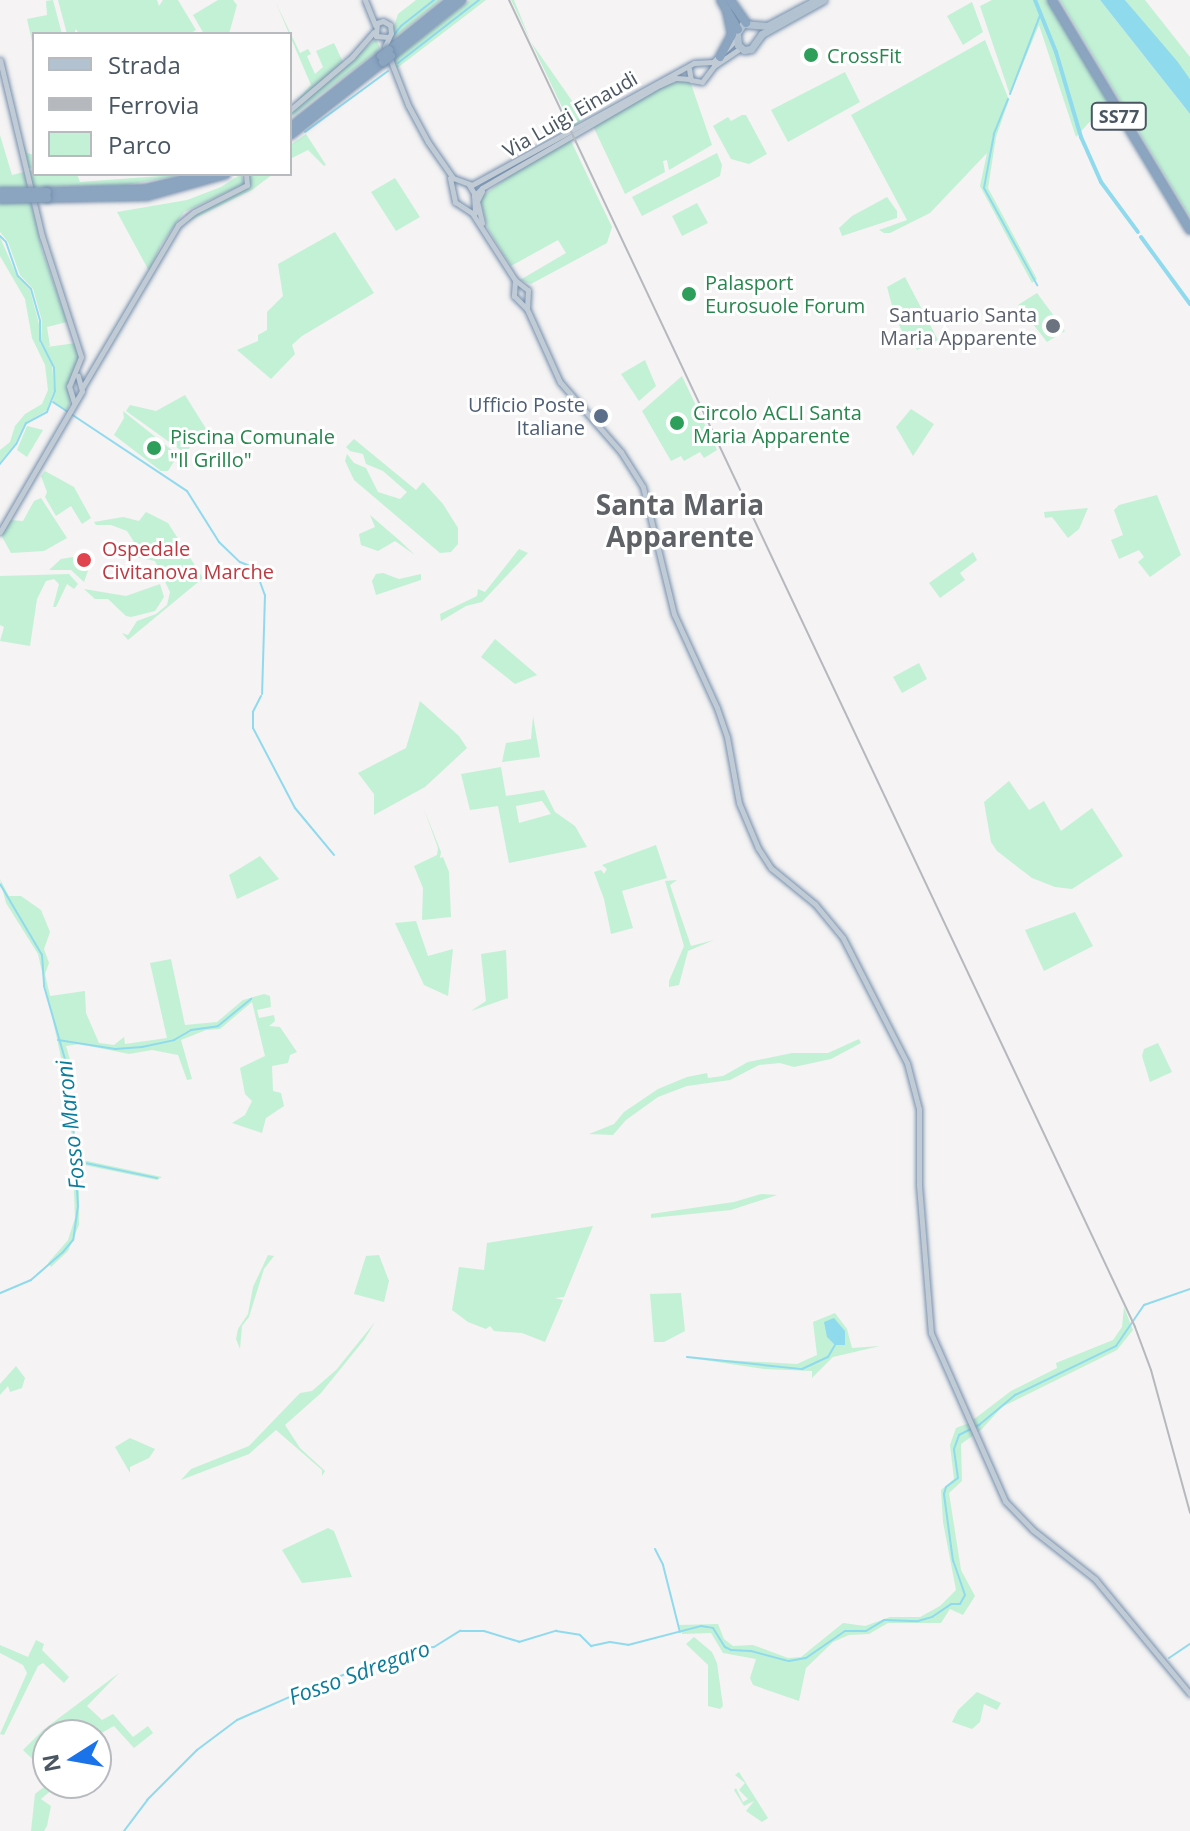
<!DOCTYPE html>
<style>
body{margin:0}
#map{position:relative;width:1190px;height:1831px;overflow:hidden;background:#f5f3f3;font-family:"Open Sans",sans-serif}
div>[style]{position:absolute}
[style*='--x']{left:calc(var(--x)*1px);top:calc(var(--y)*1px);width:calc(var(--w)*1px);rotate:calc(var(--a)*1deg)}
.green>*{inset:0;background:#c3f1d5}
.water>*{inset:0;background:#90daee}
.stream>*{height:2px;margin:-1px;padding:0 1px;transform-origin:1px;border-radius:1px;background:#90daee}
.canal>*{height:4px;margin:-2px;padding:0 2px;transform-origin:2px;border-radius:2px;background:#90daee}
.roads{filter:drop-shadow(0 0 2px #7690ad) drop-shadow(0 0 2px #7690ad)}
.secondary>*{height:5px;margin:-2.5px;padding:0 2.5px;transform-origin:2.5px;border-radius:2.5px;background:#c1cbd6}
.primary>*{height:7px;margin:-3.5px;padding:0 3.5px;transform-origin:3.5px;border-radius:3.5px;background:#b3c2d1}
.highway>*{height:8px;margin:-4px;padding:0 4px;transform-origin:4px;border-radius:4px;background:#8ba5c1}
.rail>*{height:2px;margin:-1px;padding:0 1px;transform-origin:1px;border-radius:1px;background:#b5b8bd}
.bridges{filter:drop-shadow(0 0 2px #7690ad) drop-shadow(0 0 2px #7690ad)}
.highway-bridge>*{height:8px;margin:-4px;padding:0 4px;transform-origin:4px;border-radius:4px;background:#8ba5c1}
.dots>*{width:22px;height:22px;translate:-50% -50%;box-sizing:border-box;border:4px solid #fff;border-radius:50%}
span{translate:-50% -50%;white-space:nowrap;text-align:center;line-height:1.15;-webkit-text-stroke:6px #fff;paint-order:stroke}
.shield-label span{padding:2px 6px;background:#fff;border:2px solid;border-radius:6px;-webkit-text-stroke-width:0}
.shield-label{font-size:18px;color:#4a5661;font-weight:700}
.leisure-label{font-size:20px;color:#27864d}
.left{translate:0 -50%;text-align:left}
.street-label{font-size:20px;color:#4a5661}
.worship-label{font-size:20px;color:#5b616d}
.right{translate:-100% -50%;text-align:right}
.service-label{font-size:20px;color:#4e5e75}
.health-label{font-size:20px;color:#be3a42}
.water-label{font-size:22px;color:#0c7c9b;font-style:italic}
.district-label{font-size:28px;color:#5f6368;font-weight:700}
.legend{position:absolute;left:32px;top:32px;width:260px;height:144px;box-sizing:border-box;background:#fff;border:2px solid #b7bbc0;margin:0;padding:10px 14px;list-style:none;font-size:24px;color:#4a5661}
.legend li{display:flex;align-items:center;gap:16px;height:40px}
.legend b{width:40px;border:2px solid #b7bbc0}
.north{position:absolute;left:32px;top:1719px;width:80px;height:80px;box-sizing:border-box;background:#fff;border:2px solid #b7bbc0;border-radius:50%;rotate:259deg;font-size:22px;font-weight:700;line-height:32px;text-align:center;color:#4a5661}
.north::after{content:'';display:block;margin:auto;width:28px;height:36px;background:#1a73e8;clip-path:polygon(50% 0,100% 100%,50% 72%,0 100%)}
</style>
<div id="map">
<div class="green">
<div style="clip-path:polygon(53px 0,62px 34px,34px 34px,33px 46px,27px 19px,47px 15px,46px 1px)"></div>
<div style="clip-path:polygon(58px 0,157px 0,159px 6px,163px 0,178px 0,196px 30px,189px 34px,79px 34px,76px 29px,74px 34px,67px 34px)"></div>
<div style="clip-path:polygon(218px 0,233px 0,237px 5px,229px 34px,204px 34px,193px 15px)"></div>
<div style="clip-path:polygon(416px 0,441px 0,389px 42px,398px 14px)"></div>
<div style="clip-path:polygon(470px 0,486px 0,396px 69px,393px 60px)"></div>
<div style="clip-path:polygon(511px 0,514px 0,531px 42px,584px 118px,572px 128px)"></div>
<div style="clip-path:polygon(992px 0,1049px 0,1111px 107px,1094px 117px,1076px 137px,1039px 25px,1010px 95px,980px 6px)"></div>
<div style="clip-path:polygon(1060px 0,1100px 0,1190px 114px,1190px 217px)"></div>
<div style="clip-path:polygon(1125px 0,1145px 0,1190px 57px,1190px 79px)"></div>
<div style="clip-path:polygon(972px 2px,983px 32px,963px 45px,947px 16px)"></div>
<div style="clip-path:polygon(276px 3px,300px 53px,308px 49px,311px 54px,307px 56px,315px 74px,323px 67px,316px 51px,334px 43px,343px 62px,290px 108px,311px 85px)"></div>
<div style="clip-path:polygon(376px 39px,380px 48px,375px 53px,290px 118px,290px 113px)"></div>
<div style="clip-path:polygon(985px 40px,1009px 100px,996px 137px,988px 188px,1037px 279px,1032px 283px,980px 186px,987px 153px,930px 213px,890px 233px,884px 233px,879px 230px,907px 220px,851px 115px)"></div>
<div style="clip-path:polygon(845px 72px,860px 102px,788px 142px,771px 110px)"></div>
<div style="clip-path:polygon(683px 80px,691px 84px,712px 145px,669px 170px,667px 160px,663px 161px,665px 172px,625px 194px,593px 126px,664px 86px)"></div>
<div style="clip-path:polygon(742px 115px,746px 115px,767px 154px,749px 164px,731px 159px,713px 126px,728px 117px,731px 121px)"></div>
<div style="clip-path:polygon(306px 134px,326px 165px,324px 166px,308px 150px,290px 159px,290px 145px)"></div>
<div style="clip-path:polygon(0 135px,12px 175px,24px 172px,42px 250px,67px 322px,47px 327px,50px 346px,47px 347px,76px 343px,79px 358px,67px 387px,71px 399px,67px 412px,53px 403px,55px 368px,41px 340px,42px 321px,33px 289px,20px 275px,8px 242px,0 232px)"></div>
<div style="clip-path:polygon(20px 137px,27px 153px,34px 155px,34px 174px,77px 174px,80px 182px,188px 174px,126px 185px,32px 187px,29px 171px,33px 169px,28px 168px)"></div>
<div style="clip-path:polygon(570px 139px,612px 227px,607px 243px,531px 284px,520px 280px,566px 253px,558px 240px,511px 266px,488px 229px,480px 198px,512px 174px)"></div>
<div style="clip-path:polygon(717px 153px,722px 165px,720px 176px,642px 216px,632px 197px)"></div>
<div style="clip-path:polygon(241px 174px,244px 184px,184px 212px,161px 245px,149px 271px,117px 212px,187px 200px,221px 187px)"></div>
<div style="clip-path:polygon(250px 174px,273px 174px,252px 190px,181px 225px,196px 213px,249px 187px)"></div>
<div style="clip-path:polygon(395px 178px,420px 217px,396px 231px,371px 192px)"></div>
<div style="clip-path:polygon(887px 197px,897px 211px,897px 218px,842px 236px,839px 228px,852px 216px)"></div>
<div style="clip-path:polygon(697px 203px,708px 223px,682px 236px,672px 216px)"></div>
<div style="clip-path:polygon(335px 232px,374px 293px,302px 336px,292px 345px,295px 354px,271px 379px,237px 350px,258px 341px,258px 335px,267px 330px,267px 312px,283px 296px,278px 264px)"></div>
<div style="clip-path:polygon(0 237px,17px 276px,30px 290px,39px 324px,40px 343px,52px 363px,54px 390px,47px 410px,25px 423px,16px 442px,0 462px,0 450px,10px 442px,15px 426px,25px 414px,42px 404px,48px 390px,45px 365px,32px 338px,25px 299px,0 256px)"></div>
<div style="clip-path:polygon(905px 277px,938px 340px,917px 350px,908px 333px,904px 335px,899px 325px,906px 321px,904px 317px,899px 319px,896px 315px,902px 311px,900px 305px,893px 309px,887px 287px)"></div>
<div style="clip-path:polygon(1037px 293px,1065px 331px,1047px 342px,1018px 305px)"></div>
<div style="clip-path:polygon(645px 360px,656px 386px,639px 401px,621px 374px)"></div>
<div style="clip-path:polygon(682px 376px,717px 450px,704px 458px,700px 452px,684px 461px,681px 456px,671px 461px,642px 411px)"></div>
<div style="clip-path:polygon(185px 395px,210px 435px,197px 435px,186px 454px,126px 411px,130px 405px,156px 411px)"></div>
<div style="clip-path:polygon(911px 409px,934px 424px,913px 456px,896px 427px)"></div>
<div style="clip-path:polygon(123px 411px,178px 455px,168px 471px,161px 471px,114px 435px,124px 418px)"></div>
<div style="clip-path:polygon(27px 426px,43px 430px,27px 457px,17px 450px)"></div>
<div style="clip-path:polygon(354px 439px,416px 490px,423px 482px,443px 504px,458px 528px,458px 544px,451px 552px,440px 553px,354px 480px,345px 461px,347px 454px,354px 463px,366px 468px,378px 492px,400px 499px,407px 492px,383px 471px,366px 464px,363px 454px,350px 451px,346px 447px)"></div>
<div style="clip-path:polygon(45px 471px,74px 487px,91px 518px,82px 524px,71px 506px,56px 516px,45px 497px,47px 492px,41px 476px)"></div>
<div style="clip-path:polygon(1157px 495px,1181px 555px,1150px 577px,1138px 562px,1144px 557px,1139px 550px,1119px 559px,1111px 540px,1123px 535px,1114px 510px,1119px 505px)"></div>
<div style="clip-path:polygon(41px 498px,67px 538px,44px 551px,11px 553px,1px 535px,10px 520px,23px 521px,34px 501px)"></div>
<div style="clip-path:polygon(1088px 508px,1079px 529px,1068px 538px,1052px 517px,1045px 518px,1044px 512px)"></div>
<div style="clip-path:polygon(146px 512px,168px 523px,203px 578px,128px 640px,122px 633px,128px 635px,137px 621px,156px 614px,167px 605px,170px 592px,155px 561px,135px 557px,134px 542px,127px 531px,111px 525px,96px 525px,94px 522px,123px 517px,139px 521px)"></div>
<div style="clip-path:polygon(370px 515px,399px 540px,415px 555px,395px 541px,378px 551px,361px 545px,359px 534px,375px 527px)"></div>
<div style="clip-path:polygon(519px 549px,528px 553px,482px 602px,466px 606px,441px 621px,440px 614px,477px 596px,478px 589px,485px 592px)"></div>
<div style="clip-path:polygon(973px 552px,977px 560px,960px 573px,965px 580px,940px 598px,929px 583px)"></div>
<div style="clip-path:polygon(79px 556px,77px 565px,89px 568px,84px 582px,71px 570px,49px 570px,61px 559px)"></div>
<div style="clip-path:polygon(383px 573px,399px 579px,421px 574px,421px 580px,376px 595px,372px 581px,376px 574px)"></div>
<div style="clip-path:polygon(69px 574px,78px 584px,74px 589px,67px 584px,56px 607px,53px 607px,59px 584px,54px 579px,46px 581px,37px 599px,30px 646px,0 641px,4px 627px,0 625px,0 576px)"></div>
<div style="clip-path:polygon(160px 584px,164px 597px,155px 611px,131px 617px,126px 616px,108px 599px,95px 599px,84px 589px,126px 596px)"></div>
<div style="clip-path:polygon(495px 639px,536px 674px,537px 675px,515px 684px,481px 657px)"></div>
<div style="clip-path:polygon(919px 663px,927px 679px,902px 693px,893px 677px)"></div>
<div style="clip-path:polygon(420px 701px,459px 736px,467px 748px,425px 787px,374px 815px,374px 794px,358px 773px,406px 748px)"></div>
<div style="clip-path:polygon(533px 716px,540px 757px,502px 762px,506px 743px,531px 739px)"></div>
<div style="clip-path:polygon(evenodd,501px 767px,506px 796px,544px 790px,555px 812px,575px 826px,587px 847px,509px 863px,498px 806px,470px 810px,461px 774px,501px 767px,542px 801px,551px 814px,519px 823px,516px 806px,542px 801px)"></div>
<div style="clip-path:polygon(1009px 781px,1029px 810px,1044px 801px,1061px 831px,1092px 808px,1123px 856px,1072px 889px,1055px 887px,1032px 878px,997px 851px,991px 842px,984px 802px)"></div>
<div style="clip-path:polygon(424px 809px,441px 852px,440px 858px,443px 857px,449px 872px,451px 917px,422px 920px,423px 888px,414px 866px,437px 855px,438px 848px)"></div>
<div style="clip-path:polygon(656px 845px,667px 878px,622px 891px,633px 928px,611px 934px,604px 899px,594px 872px,601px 870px,604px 874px,607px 869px,602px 865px)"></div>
<div style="clip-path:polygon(260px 856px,279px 879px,237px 899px,229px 875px)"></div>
<div style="clip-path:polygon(0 879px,9px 896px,21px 896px,41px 910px,50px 932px,44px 949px,49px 963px,45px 974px,50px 996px,85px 991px,86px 1013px,99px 1043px,114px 1045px,124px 1037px,125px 1044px,167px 1038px,150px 963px,171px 959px,185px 1025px,217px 1022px,243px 1000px,264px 994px,270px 996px,271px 1007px,257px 1010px,259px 1018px,274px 1015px,275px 1021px,269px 1026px,280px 1027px,297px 1052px,290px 1055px,288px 1063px,272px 1066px,273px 1091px,281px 1093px,284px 1106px,266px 1118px,262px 1133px,232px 1123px,245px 1115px,252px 1101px,245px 1094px,240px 1068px,265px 1056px,252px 1002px,220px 1029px,206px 1030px,181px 1040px,192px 1079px,187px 1080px,178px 1055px,152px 1050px,129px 1054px,79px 1044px,66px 1046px,73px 1070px,68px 1090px,78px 1159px,162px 1177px,157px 1180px,79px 1164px,79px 1225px,68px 1251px,51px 1267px,48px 1263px,68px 1240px,75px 1218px,72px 1136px,62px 1088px,65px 1075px,38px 954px,6px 903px)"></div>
<div style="clip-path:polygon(677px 880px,670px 885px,691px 946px,714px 940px,688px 951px,679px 985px,669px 987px,669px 981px,684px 946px,665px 881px)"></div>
<div style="clip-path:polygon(1075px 912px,1093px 946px,1044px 971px,1025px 930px)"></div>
<div style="clip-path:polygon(416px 921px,428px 956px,453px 949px,448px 996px,424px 985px,395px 923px)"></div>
<div style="clip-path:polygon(506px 950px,508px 998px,471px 1011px,486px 1001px,481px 954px)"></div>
<div style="clip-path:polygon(859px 1039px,861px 1043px,831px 1059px,794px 1067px,780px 1063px,759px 1065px,730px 1080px,687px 1086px,658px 1097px,626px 1120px,613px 1135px,589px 1134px,614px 1124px,624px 1112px,658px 1089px,687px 1077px,707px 1073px,708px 1078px,723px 1076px,748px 1062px,792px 1053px,828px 1053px)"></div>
<div style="clip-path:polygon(1158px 1043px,1172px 1072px,1150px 1082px,1142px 1056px,1144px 1049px)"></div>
<div style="clip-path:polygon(761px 1194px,777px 1195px,731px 1210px,651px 1218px,651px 1214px,734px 1202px)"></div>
<div style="clip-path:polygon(593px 1226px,564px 1297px,555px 1298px,563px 1300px,545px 1342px,522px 1333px,494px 1331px,490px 1326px,486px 1329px,468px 1322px,452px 1310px,459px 1267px,484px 1270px,487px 1243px)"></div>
<div style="clip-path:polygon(268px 1255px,274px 1256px,264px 1269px,249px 1317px,242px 1326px,240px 1349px,236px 1339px,238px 1329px,248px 1314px,253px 1287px)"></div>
<div style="clip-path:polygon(379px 1255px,389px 1281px,384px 1302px,354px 1294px,366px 1256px)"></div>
<div style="clip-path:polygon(681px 1293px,685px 1331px,664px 1342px,654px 1342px,650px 1294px)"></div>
<div style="clip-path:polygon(1124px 1307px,1133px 1330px,1117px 1350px,1002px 1407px,981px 1430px,961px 1444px,962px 1481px,949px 1493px,961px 1570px,975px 1596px,963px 1615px,950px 1609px,941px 1623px,888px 1623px,869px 1634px,849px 1635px,833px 1642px,806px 1668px,799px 1701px,753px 1685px,750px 1678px,756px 1659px,723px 1653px,711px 1633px,682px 1634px,679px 1625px,718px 1624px,724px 1639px,733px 1646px,753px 1645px,788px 1658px,801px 1657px,843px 1623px,865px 1626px,890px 1617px,920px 1617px,940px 1606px,956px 1590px,943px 1522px,941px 1490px,954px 1479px,950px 1445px,956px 1428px,969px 1423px,1011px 1391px,1057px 1368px,1056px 1363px,1113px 1340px,1122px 1327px)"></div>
<div style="clip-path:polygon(835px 1313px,847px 1329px,852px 1348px,880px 1346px,833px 1357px,812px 1378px,812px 1371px,764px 1369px,690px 1358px,797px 1364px,817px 1355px,813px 1322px)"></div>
<div style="clip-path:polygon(375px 1322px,364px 1340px,321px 1393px,285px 1425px,300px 1448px,325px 1471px,322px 1476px,322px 1470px,276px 1430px,249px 1454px,181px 1480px,191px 1469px,249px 1446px,300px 1393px,312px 1391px,336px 1370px)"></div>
<div style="clip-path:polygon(16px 1366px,25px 1378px,22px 1388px,10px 1392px,8px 1386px,0 1395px,0 1384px)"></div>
<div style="clip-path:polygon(130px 1438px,155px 1449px,149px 1458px,130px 1467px,130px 1473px,115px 1447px)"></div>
<div style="clip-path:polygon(328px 1528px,334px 1531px,352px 1577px,302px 1583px,282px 1550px)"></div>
<div style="clip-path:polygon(694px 1637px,712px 1652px,717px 1663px,723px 1706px,720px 1709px,708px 1706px,708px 1665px,686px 1644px)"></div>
<div style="clip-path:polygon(36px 1640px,44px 1644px,42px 1650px,69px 1677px,64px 1683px,43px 1663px,38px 1666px,4px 1735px,0 1734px,27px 1673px,23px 1665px,0 1653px,0 1645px,28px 1657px)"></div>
<div style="clip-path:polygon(119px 1673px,87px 1706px,102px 1720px,113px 1714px,133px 1737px,148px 1726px,153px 1733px,134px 1748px,114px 1726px,96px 1736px,48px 1735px,48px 1774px,23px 1750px,43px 1730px)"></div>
<div style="clip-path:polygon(977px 1692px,1001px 1703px,997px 1710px,984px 1704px,980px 1722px,972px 1729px,952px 1722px,958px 1710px)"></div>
<div style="clip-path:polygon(739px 1772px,768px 1818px,762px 1822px,746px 1811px,754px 1801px,744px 1806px,734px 1790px,736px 1788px,743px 1802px,748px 1799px,739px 1790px,745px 1783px,735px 1775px)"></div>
<div style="clip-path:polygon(49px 1783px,60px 1783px,41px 1799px,51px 1806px,47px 1826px,44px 1831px,31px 1831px,35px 1794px)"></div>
</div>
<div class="water">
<div style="clip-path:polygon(1100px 0,1125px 0,1177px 61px,1190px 79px,1190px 114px)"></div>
<div style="clip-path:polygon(834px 1318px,845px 1331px,845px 1345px,835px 1345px,827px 1337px,824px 1322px)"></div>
</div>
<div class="stream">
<div style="--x:389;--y:41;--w:19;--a:-51"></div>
<div style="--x:401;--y:26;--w:42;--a:-38.2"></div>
<div style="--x:398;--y:63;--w:103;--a:-37.9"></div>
<div style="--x:1010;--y:94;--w:87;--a:-69.1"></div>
<div style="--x:1008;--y:99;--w:38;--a:112"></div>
<div style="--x:994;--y:134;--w:55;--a:100.5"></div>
<div style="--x:984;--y:188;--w:111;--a:61.3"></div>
<div style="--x:305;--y:132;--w:103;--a:-36.3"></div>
<div style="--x:0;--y:236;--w:8;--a:45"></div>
<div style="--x:6;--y:242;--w:36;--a:71"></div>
<div style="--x:18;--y:276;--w:18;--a:45"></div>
<div style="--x:31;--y:289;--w:33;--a:74"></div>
<div style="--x:40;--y:321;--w:19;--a:90"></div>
<div style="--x:40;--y:340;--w:31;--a:63"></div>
<div style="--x:54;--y:368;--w:23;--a:88"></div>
<div style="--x:55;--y:391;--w:22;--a:111"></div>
<div style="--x:47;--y:412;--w:24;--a:152"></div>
<div style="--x:26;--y:423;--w:23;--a:115"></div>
<div style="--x:16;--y:444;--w:26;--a:129"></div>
<div style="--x:53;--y:402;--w:161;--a:33.6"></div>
<div style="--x:187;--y:491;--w:60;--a:57.9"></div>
<div style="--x:219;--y:542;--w:29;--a:44"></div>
<div style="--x:240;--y:562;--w:16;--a:22"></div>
<div style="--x:255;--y:568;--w:29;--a:70"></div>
<div style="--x:265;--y:595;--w:99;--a:91.7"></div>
<div style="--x:261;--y:696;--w:18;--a:117"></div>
<div style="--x:253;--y:712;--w:16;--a:90"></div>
<div style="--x:253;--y:728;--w:90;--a:62.3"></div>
<div style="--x:295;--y:808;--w:61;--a:50.3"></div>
<div style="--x:0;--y:884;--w:82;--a:59.4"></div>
<div style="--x:42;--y:955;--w:31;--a:86"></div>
<div style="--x:44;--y:986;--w:91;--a:74"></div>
<div style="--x:69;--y:1073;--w:32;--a:97"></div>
<div style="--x:65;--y:1105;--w:19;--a:65"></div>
<div style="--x:73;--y:1122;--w:84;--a:86.6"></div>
<div style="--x:78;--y:1206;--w:34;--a:98"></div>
<div style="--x:73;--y:1240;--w:16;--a:130"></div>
<div style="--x:63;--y:1252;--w:43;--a:138.8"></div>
<div style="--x:31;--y:1280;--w:34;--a:157"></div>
<div style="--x:58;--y:1040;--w:58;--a:9"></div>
<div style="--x:115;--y:1049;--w:27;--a:-4"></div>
<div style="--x:142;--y:1047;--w:33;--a:-12"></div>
<div style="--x:174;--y:1040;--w:20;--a:-30"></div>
<div style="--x:191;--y:1030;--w:27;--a:-8"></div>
<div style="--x:218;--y:1026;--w:43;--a:-39.3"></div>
<div style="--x:76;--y:1161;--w:83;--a:11.9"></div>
<div style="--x:687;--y:1357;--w:116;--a:6"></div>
<div style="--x:802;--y:1369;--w:29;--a:-25"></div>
<div style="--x:828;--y:1357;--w:14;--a:-60"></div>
<div style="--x:655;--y:1549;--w:18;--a:63"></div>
<div style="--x:663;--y:1565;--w:69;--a:75.8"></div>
<div style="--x:1169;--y:1658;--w:25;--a:-34"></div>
<div style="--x:124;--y:1831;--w:39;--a:-53"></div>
<div style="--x:147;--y:1800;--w:71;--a:-45"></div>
<div style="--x:197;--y:1750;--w:50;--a:-36.9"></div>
<div style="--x:237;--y:1720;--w:90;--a:-23.7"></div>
<div style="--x:319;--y:1684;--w:97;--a:-20.5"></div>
<div style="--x:410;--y:1650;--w:24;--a:-7"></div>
<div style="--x:434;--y:1647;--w:31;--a:-32"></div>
<div style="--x:460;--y:1631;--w:24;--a:0"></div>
<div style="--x:484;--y:1631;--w:37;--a:17"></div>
<div style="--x:519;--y:1642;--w:39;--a:-17"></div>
<div style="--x:556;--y:1631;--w:24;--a:9"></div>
<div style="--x:580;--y:1635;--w:16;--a:45"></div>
<div style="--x:591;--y:1646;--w:19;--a:-12"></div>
<div style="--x:610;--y:1642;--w:18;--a:9"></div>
<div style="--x:628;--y:1645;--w:75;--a:-14.6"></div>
<div style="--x:701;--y:1626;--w:12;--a:9"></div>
<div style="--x:713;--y:1628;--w:22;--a:58"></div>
<div style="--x:725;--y:1647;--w:7;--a:27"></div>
<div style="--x:731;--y:1650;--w:20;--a:3"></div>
<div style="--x:751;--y:1651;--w:39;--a:15"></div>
<div style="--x:789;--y:1661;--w:17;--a:-10"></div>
<div style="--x:806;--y:1658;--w:47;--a:-34.7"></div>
<div style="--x:845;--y:1631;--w:21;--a:0"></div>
<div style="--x:866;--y:1631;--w:21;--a:-31"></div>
<div style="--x:884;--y:1620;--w:34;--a:2"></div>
<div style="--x:918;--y:1621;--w:15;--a:-16"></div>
<div style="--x:932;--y:1617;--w:23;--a:-34"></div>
<div style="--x:951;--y:1604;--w:9;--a:0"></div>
<div style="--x:960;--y:1604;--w:10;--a:-61"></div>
<div style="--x:965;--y:1595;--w:36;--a:-109"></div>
<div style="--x:953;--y:1561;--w:68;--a:-97.7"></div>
<div style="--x:944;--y:1494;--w:7;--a:-74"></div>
<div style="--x:946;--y:1487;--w:15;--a:-37"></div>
<div style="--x:958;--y:1478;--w:29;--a:-98"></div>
<div style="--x:954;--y:1449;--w:15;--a:-70"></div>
<div style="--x:959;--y:1435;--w:22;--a:-27"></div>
<div style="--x:979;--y:1425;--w:47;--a:-39.8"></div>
<div style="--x:1015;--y:1395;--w:112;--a:-25.9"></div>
<div style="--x:1116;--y:1346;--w:50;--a:-55.7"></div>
<div style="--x:1144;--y:1305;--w:49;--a:-19.2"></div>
</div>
<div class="canal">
<div style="--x:1035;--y:0;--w:56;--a:68"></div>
<div style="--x:1056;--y:52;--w:89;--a:73.6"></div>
<div style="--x:1081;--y:137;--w:49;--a:66"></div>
<div style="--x:1101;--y:182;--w:62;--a:53.5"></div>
<div style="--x:1141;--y:237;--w:83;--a:53.8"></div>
</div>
<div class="roads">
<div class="secondary">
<div style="--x:365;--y:0;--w:27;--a:68"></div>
<div style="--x:388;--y:37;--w:12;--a:-175"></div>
<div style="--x:376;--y:36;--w:13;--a:-86"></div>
<div style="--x:377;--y:23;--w:6;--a:-18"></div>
<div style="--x:383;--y:21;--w:8;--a:30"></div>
<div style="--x:390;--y:25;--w:8;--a:83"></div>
<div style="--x:391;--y:33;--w:14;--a:115"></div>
<div style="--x:385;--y:46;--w:63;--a:68.7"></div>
<div style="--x:408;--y:105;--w:42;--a:61.6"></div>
<div style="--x:428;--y:142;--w:44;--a:55.2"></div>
<div style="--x:453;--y:178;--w:20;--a:20"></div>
<div style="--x:472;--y:185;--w:253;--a:-28.8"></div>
<div style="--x:694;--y:63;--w:19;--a:-3"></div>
<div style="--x:713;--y:62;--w:32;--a:-44"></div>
<div style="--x:0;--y:60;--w:181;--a:76.6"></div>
<div style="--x:42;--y:236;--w:127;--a:72.1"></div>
<div style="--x:81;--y:357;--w:31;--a:112"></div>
<div style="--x:69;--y:386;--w:17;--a:73"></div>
<div style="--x:689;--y:69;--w:11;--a:80"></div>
<div style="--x:691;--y:80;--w:11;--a:10"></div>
<div style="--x:702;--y:82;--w:20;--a:-53"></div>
<div style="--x:714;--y:66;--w:32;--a:-34"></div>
<div style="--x:290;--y:110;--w:82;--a:-40.5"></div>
<div style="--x:352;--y:57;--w:33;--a:-49"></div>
<div style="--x:450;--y:178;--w:25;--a:78"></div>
<div style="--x:455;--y:202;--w:20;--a:33"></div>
<div style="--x:472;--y:213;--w:80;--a:57.3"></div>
<div style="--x:515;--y:280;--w:16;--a:38"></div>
<div style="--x:528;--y:290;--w:18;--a:93"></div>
<div style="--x:469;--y:185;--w:9;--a:58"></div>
<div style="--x:474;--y:193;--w:20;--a:87"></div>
<div style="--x:474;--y:196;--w:11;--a:-45"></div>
<div style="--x:482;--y:188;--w:206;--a:-30.1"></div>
<div style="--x:660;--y:85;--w:17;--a:-24"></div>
<div style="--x:676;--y:78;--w:14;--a:4"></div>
<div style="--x:482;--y:223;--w:23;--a:-103"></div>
<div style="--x:477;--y:201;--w:11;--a:-63"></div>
<div style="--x:515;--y:280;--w:16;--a:94"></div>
<div style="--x:514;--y:296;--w:18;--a:45"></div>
<div style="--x:527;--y:309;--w:80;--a:65.7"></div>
<div style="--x:560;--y:382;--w:93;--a:48.9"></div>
<div style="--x:621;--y:452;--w:41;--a:57.8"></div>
<div style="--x:643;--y:487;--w:131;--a:76.3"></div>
<div style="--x:674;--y:614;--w:103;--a:65.4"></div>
<div style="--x:717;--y:708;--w:31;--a:71"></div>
<div style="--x:727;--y:737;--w:67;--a:79.7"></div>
<div style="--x:739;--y:803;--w:49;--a:67.1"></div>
<div style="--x:758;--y:848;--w:24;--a:57"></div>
<div style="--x:771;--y:868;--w:57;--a:39.3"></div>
<div style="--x:815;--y:904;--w:44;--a:50.5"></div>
<div style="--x:843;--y:938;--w:140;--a:62.9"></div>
<div style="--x:907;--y:1063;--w:48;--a:75.4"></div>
<div style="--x:919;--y:1109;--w:76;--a:90"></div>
<div style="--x:919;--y:1185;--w:148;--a:85.4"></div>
<div style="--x:931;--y:1333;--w:184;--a:66.2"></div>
<div style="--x:1005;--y:1501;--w:40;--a:46"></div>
<div style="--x:1033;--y:1530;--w:79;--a:38.3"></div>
<div style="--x:1095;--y:1579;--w:149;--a:50.4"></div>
<div style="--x:82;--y:388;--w:189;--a:-59.5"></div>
<div style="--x:178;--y:225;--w:21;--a:-39"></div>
<div style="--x:194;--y:212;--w:59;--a:-27"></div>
<div style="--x:247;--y:185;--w:11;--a:-95"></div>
<div style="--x:0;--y:532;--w:163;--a:-59.8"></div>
<div style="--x:82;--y:391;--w:16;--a:-105"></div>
</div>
<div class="primary">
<div style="--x:816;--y:0;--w:55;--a:152"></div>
<div style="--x:767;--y:26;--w:24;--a:-175"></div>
<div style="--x:743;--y:24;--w:11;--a:124"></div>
<div style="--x:737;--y:33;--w:12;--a:85"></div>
<div style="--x:738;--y:45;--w:8;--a:40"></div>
<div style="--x:744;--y:50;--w:7;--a:-8"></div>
<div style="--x:751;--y:49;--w:19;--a:-54"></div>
<div style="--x:762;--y:34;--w:70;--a:-29.1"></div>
</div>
<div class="highway">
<div style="--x:721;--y:0;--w:34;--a:60"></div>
<div style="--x:730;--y:0;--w:28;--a:55"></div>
<div style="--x:1052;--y:0;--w:268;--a:59"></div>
<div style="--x:389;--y:50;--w:80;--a:-38.9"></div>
<div style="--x:391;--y:56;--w:90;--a:-38.3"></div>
<div style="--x:720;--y:57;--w:26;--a:-62"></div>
<div style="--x:732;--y:34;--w:25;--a:-102"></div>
<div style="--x:290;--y:128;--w:116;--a:-38.4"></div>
<div style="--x:290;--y:135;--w:118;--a:-38.1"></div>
<div style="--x:47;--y:192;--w:99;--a:-1.7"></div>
<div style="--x:146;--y:189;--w:64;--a:-13.6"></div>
<div style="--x:47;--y:198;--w:100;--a:-1.1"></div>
<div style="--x:147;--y:196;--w:82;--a:-15.6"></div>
</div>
</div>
<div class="rail">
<div style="--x:509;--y:0;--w:1467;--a:64.74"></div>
<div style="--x:1135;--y:1327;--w:46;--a:69.6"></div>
<div style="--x:1151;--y:1370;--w:148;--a:74.7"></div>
</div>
<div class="bridges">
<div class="highway-bridge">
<div style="--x:381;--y:56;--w:10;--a:-37"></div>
<div style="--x:383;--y:62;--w:10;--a:-37"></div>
<div style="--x:0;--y:192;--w:47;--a:0"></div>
<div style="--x:0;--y:199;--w:47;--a:-1.2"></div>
</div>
</div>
<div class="dots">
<div style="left:811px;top:55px;background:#2e9e5b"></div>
<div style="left:689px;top:294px;background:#2e9e5b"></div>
<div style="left:1053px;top:326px;background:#6b7280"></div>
<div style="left:601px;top:416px;background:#5c6f8a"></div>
<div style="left:677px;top:423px;background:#2e9e5b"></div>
<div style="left:154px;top:448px;background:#2e9e5b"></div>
<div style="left:84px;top:560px;background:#e0444e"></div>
</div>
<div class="shield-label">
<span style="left:1119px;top:116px">SS77</span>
</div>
<div class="leisure-label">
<span class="left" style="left:827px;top:55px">CrossFit</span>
<span class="left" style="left:705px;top:294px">Palasport<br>Eurosuole Forum</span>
<span class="left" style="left:693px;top:424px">Circolo ACLI Santa<br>Maria Apparente</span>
<span class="left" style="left:170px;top:448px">Piscina Comunale<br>"Il Grillo"</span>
</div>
<div class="street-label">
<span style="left:570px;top:114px;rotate:-30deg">Via Luigi Einaudi</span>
</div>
<div class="worship-label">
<span class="right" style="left:1037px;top:326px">Santuario Santa<br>Maria Apparente</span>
</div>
<div class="service-label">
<span class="right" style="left:585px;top:416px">Ufficio Poste<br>Italiane</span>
</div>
<div class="health-label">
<span class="left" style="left:102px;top:560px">Ospedale<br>Civitanova Marche</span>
</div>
<div class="water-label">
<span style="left:70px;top:1125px;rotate:-96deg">Fosso Maroni</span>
<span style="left:359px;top:1672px;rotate:-20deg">Fosso Sdregaro</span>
</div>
<div class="district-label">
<span style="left:680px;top:520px">Santa Maria<br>Apparente</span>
</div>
<ul class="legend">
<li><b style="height:10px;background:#b3c2d1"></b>Strada</li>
<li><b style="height:10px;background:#b5b8bd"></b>Ferrovia</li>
<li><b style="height:22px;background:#c3f1d5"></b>Parco</li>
</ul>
<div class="north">N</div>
</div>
